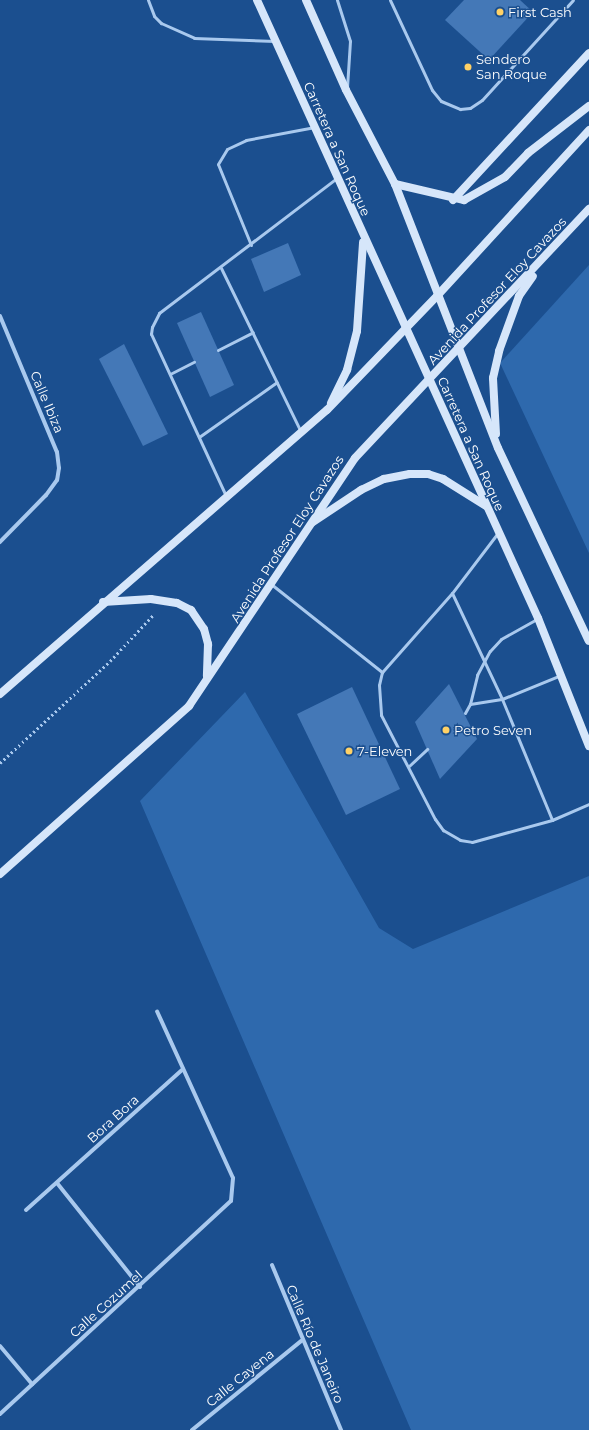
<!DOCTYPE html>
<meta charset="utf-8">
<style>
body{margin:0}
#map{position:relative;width:589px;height:1430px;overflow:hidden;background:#1b4f8f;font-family:Montserrat,sans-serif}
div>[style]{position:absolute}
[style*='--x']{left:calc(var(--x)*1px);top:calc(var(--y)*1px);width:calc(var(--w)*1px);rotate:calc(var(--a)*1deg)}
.green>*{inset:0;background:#2e69ad}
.building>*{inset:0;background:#4478b7}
.path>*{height:2.5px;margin-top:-1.25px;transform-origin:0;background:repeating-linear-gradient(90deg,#a9c9ee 0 2px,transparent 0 5px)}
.lane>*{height:3px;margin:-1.5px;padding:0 1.5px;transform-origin:1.5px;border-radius:1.5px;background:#a9c9ee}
.street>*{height:4px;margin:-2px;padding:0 2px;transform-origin:2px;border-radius:2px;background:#a9c9ee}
.secondary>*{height:8px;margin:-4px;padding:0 4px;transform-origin:4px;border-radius:4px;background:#d6e6fa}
.dots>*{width:11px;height:11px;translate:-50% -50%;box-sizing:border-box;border:2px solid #1b4f8f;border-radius:50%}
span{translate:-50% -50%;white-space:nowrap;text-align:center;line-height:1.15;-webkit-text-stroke:3px #1b4f8f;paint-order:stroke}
.poi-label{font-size:13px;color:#fff}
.left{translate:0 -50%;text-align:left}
.street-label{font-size:13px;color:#fff}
</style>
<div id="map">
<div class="green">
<div style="clip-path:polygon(589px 265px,589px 553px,500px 363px)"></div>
<div style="clip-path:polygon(245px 692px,379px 928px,413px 949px,589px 876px,589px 1430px,411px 1430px,140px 801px)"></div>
</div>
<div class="building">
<div style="clip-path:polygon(464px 0,520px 0,533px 12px,489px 60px,445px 20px)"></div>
<div style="clip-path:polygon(288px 243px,301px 275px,264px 292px,251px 259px)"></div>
<div style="clip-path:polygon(201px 312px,234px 385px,210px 397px,177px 323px)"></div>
<div style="clip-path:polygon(124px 344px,168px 434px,143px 446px,99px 359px)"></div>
<div style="clip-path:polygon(449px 684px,477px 739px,440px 779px,415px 722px)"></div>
<div style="clip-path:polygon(352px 687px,400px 789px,346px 815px,297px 714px)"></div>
</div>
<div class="path">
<div style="--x:0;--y:763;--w:150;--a:-42.8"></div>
<div style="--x:110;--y:661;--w:63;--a:-46.9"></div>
</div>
<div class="lane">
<div style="--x:148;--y:0;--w:17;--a:69"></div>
<div style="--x:154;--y:16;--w:10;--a:45"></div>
<div style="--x:161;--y:23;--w:36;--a:24"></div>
<div style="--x:194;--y:38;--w:81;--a:2.1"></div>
<div style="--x:337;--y:0;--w:43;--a:72.4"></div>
<div style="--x:350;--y:41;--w:46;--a:93.7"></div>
<div style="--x:390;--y:0;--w:99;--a:65"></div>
<div style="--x:432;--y:90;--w:14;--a:51"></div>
<div style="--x:441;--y:101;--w:21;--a:23"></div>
<div style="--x:460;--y:109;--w:10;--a:-6"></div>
<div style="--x:470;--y:108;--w:14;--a:-34"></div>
<div style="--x:482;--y:100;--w:135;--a:-47.7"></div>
<div style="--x:251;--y:245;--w:87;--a:-112.2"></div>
<div style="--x:218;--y:164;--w:17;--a:-59"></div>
<div style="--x:227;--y:149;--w:21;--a:-25"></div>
<div style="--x:246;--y:140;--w:70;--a:-10.7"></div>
<div style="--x:221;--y:268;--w:182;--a:64"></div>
<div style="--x:218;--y:350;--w:39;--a:-27"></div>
<div style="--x:170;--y:374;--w:27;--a:-27"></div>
<div style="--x:199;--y:437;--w:95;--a:-35.2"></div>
<div style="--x:226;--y:496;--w:179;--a:-114.8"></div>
<div style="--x:151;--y:334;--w:7;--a:-82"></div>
<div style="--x:152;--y:327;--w:16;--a:-63"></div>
<div style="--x:159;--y:313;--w:223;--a:-37.2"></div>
<div style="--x:497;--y:534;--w:74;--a:127.3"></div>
<div style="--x:452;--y:593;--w:106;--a:131.5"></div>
<div style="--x:382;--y:672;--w:13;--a:103"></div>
<div style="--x:379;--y:685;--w:30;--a:86"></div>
<div style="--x:381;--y:715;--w:117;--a:62.6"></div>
<div style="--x:435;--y:819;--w:14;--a:54"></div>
<div style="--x:443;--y:830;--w:20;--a:30"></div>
<div style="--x:460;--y:840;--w:12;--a:9"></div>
<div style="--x:472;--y:842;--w:83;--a:-15.4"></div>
<div style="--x:552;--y:820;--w:40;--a:-23.4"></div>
<div style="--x:271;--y:584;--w:142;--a:38.4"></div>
<div style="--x:452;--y:593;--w:117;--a:64.7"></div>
<div style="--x:502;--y:699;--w:131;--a:67.5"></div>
<div style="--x:470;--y:704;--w:30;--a:-76"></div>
<div style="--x:477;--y:675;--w:27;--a:-62"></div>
<div style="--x:490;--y:651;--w:16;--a:-47"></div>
<div style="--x:501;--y:639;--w:41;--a:-29.1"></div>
<div style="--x:465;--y:713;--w:10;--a:-61"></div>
<div style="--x:470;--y:704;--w:32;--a:-9"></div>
<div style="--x:502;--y:699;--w:64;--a:-22.1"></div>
<div style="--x:409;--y:766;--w:25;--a:-43"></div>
</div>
<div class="street">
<div style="--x:0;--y:316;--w:147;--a:67.3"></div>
<div style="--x:57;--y:452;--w:16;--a:83"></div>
<div style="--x:59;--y:468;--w:12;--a:99"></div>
<div style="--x:57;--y:480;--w:19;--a:126"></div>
<div style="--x:46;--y:495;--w:66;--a:134.4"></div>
<div style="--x:57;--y:1183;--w:133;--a:51.4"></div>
<div style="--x:26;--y:1210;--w:211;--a:-41.9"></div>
<div style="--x:272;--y:1265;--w:179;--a:67.3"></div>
<div style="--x:0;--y:1346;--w:50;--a:49.9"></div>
<div style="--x:0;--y:1414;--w:314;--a:-42.7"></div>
<div style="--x:231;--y:1201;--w:23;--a:-85"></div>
<div style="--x:233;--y:1178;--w:183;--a:-114.5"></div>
<div style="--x:192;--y:1430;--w:141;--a:-39.2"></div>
</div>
<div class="secondary">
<div style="--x:257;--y:0;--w:679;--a:65.55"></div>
<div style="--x:538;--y:618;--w:138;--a:68.3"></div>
<div style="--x:306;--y:0;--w:98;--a:66"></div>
<div style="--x:346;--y:90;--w:106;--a:62.5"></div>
<div style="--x:395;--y:184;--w:283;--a:68.7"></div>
<div style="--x:498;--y:448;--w:213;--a:64.8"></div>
<div style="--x:395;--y:184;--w:71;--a:13.1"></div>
<div style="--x:464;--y:200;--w:47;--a:-29.3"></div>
<div style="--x:505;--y:177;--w:33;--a:-46"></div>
<div style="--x:528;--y:153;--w:77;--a:-37.6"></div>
<div style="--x:453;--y:200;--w:200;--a:-47.2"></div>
<div style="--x:331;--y:403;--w:37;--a:-64"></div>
<div style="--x:347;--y:370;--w:40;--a:-75.6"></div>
<div style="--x:357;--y:331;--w:89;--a:-86.1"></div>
<div style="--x:496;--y:434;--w:56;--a:-93.1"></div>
<div style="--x:493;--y:378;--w:28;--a:-77"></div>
<div style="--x:499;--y:351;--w:59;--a:-70"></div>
<div style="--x:519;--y:296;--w:24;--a:-55"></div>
<div style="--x:313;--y:522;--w:58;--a:-33.7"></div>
<div style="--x:361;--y:490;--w:25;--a:-26"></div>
<div style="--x:384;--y:479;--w:26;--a:-11"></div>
<div style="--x:410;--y:474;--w:18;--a:0"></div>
<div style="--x:428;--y:474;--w:16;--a:18"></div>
<div style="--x:443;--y:479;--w:51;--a:32.1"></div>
<div style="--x:103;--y:602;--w:48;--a:-3.6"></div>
<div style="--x:151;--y:599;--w:26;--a:9"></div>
<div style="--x:177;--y:603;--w:16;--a:27"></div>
<div style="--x:191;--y:610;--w:23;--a:56"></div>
<div style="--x:204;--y:629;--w:16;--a:75"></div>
<div style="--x:208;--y:644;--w:32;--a:92"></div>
<div style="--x:0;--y:694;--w:433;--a:-41"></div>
<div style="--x:327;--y:410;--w:158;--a:-46"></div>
<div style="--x:437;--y:296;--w:225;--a:-47.5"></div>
<div style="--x:0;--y:874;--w:253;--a:-41.6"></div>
<div style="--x:189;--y:706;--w:298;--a:-56.2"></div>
<div style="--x:355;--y:458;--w:342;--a:-46.8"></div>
</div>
<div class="dots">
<div style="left:500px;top:12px;background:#ffd166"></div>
<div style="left:468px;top:67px;background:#ffd166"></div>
<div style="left:446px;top:730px;background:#ffd166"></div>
<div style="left:349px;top:751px;background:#ffd166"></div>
</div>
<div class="poi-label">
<span class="left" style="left:508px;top:12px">First Cash</span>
<span class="left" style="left:476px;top:67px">Sendero<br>San Roque</span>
<span class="left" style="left:454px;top:730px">Petro Seven</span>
<span class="left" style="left:357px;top:751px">7-Eleven</span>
</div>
<div class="street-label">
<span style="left:337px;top:149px;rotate:66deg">Carretera a San Roque</span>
<span style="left:497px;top:291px;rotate:-47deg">Avenida Profesor Eloy Cavazos</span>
<span style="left:47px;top:402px;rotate:67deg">Calle Ibiza</span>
<span style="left:471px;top:444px;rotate:66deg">Carretera a San Roque</span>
<span style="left:287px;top:539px;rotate:-57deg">Avenida Profesor Eloy Cavazos</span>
<span style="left:113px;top:1119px;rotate:-42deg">Bora Bora</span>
<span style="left:106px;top:1304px;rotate:-42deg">Calle Cozumel</span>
<span style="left:315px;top:1344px;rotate:67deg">Calle Río de Janeiro</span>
<span style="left:240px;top:1378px;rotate:-39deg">Calle Cayena</span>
</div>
</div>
